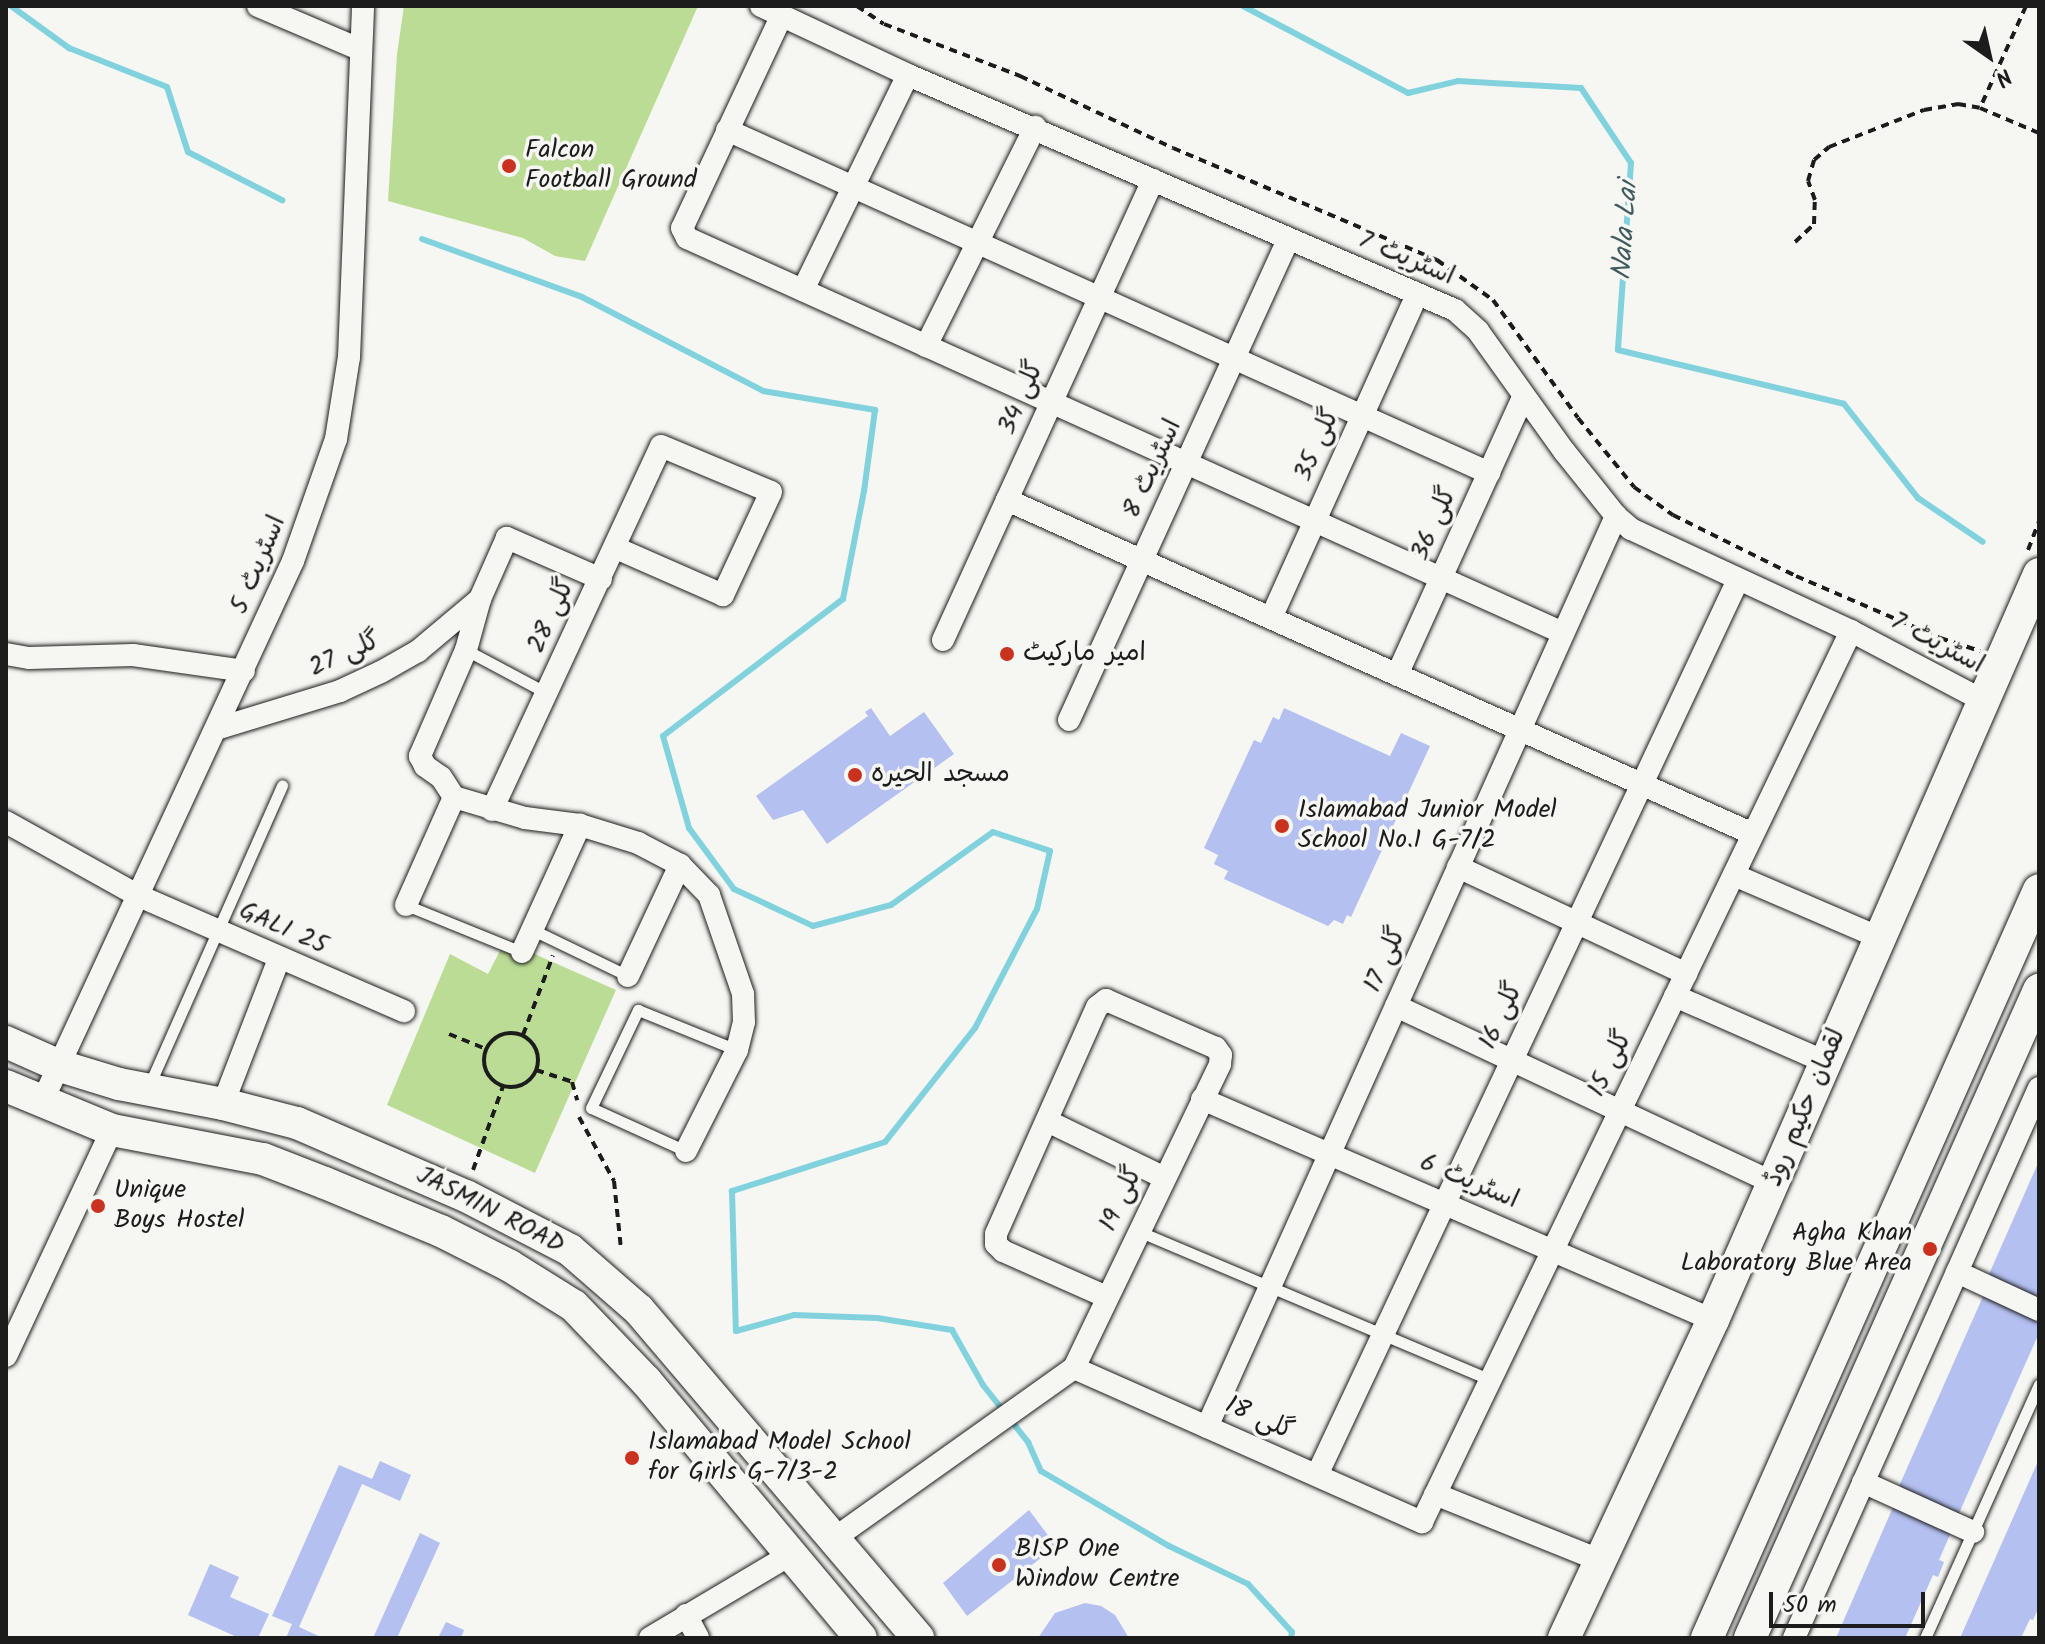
<!DOCTYPE html>
<meta charset="utf-8">
<style>
body{margin:0}
#map{position:relative;width:2045px;height:1644px;overflow:hidden;background:#f6f6f2;font-family:Kalam,"Playpen Sans Arabic",sans-serif}
div>[style]{position:absolute}
[style*='--x']{left:calc(var(--x)*1px);top:calc(var(--y)*1px);width:calc(var(--w)*1px);rotate:calc(var(--a)*1deg)}
.green>*{inset:0;background:#bbdc95}
.stream>*{height:6px;margin:-3px;padding:0 3px;transform-origin:3px;border-radius:3px;background:#82d2de}
.building>*{inset:0;background:#b3c0f0}
.path>*{height:4px;margin-top:-2px;transform-origin:0;background:repeating-linear-gradient(90deg,#1c1c1c 0 8px,transparent 0 14px)}
.path>.ring{margin:-2px;padding:0;box-sizing:content-box;background:none;border:4px solid #1c1c1c;border-radius:50%}
.roads{filter:drop-shadow(0 0 2px #1c1c1c) drop-shadow(0 0 2px #1c1c1c)}
.lane>*{height:11px;margin:-5.5px;padding:0 5.5px;transform-origin:5.5px;border-radius:5.5px;background:#f6f6f2}
.street>*{height:22px;margin:-11px;padding:0 11px;transform-origin:11px;border-radius:11px;background:#f6f6f2}
.secondary>*{height:32px;margin:-16px;padding:0 16px;transform-origin:16px;border-radius:16px;background:#f6f6f2}
.dots>*{width:22px;height:22px;translate:-50% -50%;box-sizing:border-box;border:4px solid #f6f6f2;border-radius:50%}
span{translate:-50% -50%;white-space:nowrap;text-align:center;line-height:1.15;-webkit-text-stroke:7px #f6f6f2;paint-order:stroke}
.poi-label{font-size:26px;color:#1c1c1c}
.left{translate:0 -50%;text-align:left}
.right{translate:-100% -50%;text-align:right}
.street-label{font-size:26px;color:#1c1c1c}
.water-label{font-size:28px;color:#405c60;font-style:italic}
.frame{position:absolute;inset:0;border:8px solid #1c1c1c;pointer-events:none}
.north{position:absolute;left:1949px;top:16px;width:80px;height:80px;-webkit-text-stroke:6px #f6f6f2;paint-order:stroke;rotate:146deg;font-size:22px;font-weight:700;line-height:32px;text-align:center;color:#1c1c1c}
.north::after{content:'';display:block;margin:auto;width:28px;height:36px;background:#1c1c1c;clip-path:polygon(50% 0,100% 100%,50% 72%,0 100%)}
.scale{position:absolute;left:1769px;top:1592px;width:156px;height:36px;box-sizing:border-box;border:4px solid #1c1c1c;border-top:0;padding-left:10px;font-size:24px;line-height:28px;white-space:nowrap;color:#1c1c1c;-webkit-text-stroke:6px #f6f6f2;paint-order:stroke}
</style>
<div id="map">
<div class="green">
<div style="clip-path:polygon(404px 6px,698px 6px,585px 261px,555px 256px,523px 238px,388px 201px,397px 54px)"></div>
<div style="clip-path:polygon(505px 941px,616px 990px,535px 1173px,387px 1105px,450px 954px,488px 974px)"></div>
</div>
<div class="stream">
<div style="--x:11;--y:6;--w:72;--a:35.9"></div>
<div style="--x:69;--y:48;--w:105;--a:21.7"></div>
<div style="--x:167;--y:87;--w:68;--a:72.1"></div>
<div style="--x:188;--y:152;--w:106;--a:27.1"></div>
<div style="--x:1243;--y:6;--w:187;--a:27.8"></div>
<div style="--x:1408;--y:93;--w:51;--a:-13.5"></div>
<div style="--x:1458;--y:81;--w:123;--a:3.3"></div>
<div style="--x:1581;--y:88;--w:90;--a:56.3"></div>
<div style="--x:1631;--y:163;--w:187;--a:94"></div>
<div style="--x:1618;--y:350;--w:232;--a:13.4"></div>
<div style="--x:1844;--y:404;--w:120;--a:51.8"></div>
<div style="--x:1918;--y:498;--w:78;--a:34.1"></div>
<div style="--x:422;--y:239;--w:170;--a:19.9"></div>
<div style="--x:582;--y:297;--w:204;--a:27.4"></div>
<div style="--x:763;--y:391;--w:114;--a:9.6"></div>
<div style="--x:875;--y:410;--w:82;--a:97.7"></div>
<div style="--x:864;--y:491;--w:110;--a:101"></div>
<div style="--x:843;--y:599;--w:226;--a:142.7"></div>
<div style="--x:663;--y:736;--w:96;--a:74.2"></div>
<div style="--x:689;--y:828;--w:76;--a:53.6"></div>
<div style="--x:734;--y:889;--w:87;--a:25.1"></div>
<div style="--x:813;--y:926;--w:81;--a:-15.1"></div>
<div style="--x:891;--y:905;--w:125;--a:-35.6"></div>
<div style="--x:993;--y:832;--w:60;--a:18.4"></div>
<div style="--x:1050;--y:851;--w:59;--a:102.6"></div>
<div style="--x:1037;--y:909;--w:134;--a:117.5"></div>
<div style="--x:975;--y:1028;--w:145;--a:128.3"></div>
<div style="--x:885;--y:1142;--w:161;--a:162.2"></div>
<div style="--x:732;--y:1191;--w:140;--a:88.4"></div>
<div style="--x:736;--y:1331;--w:60;--a:-15.4"></div>
<div style="--x:794;--y:1315;--w:83;--a:2.1"></div>
<div style="--x:877;--y:1318;--w:76;--a:9.1"></div>
<div style="--x:952;--y:1330;--w:63;--a:60.6"></div>
<div style="--x:983;--y:1385;--w:73;--a:51.7"></div>
<div style="--x:1028;--y:1442;--w:32;--a:66"></div>
<div style="--x:1041;--y:1471;--w:148;--a:30.4"></div>
<div style="--x:1169;--y:1546;--w:88;--a:25.7"></div>
<div style="--x:1248;--y:1584;--w:65;--a:47.5"></div>
<div style="--x:1292;--y:1632;--w:6;--a:99"></div>
</div>
<div class="building">
<div style="clip-path:polygon(871px 708px,890px 736px,924px 712px,954px 754px,827px 844px,803px 810px,773px 820px,756px 796px,868px 716px,865px 712px)"></div>
<div style="clip-path:polygon(1284px 708px,1390px 756px,1401px 733px,1430px 746px,1351px 917px,1347px 915px,1343px 924px,1334px 920px,1328px 926px,1224px 879px,1228px 871px,1214px 864px,1218px 855px,1204px 848px,1254px 740px,1261px 743px,1273px 717px,1279px 720px)"></div>
<div style="clip-path:polygon(2039px 1161px,2039px 1304px,1986px 1281px)"></div>
<div style="clip-path:polygon(1985px 1292px,2039px 1316px,2039px 1333px,1956px 1520px,1896px 1493px)"></div>
<div style="clip-path:polygon(2039px 1459px,2039px 1607px,2033px 1620px,2030px 1619px,2021px 1638px,1960px 1638px)"></div>
<div style="clip-path:polygon(380px 1461px,411px 1475px,400px 1501px,362px 1484px,299px 1627px,323px 1638px,286px 1638px,292px 1624px,272px 1616px,339px 1465px,372px 1479px)"></div>
<div style="clip-path:polygon(1894px 1505px,1952px 1530px,1939px 1560px,1944px 1562px,1938px 1577px,1933px 1575px,1905px 1638px,1836px 1638px)"></div>
<div style="clip-path:polygon(1029px 1510px,1056px 1546px,967px 1616px,943px 1583px)"></div>
<div style="clip-path:polygon(420px 1533px,440px 1543px,397px 1638px,373px 1638px)"></div>
<div style="clip-path:polygon(210px 1564px,239px 1577px,230px 1597px,269px 1614px,258px 1638px,239px 1638px,188px 1615px)"></div>
<div style="clip-path:polygon(1085px 1603px,1101px 1606px,1115px 1615px,1129px 1638px,1038px 1638px,1055px 1613px)"></div>
<div style="clip-path:polygon(446px 1622px,464px 1630px,461px 1638px,438px 1638px)"></div>
</div>
<div class="path">
<div style="--x:857;--y:6;--w:32;--a:34"></div>
<div style="--x:884;--y:24;--w:146;--a:20.9"></div>
<div style="--x:1020;--y:76;--w:169;--a:25.2"></div>
<div style="--x:1173;--y:148;--w:287;--a:23"></div>
<div style="--x:1437;--y:260;--w:69;--a:35.5"></div>
<div style="--x:1493;--y:300;--w:145;--a:54.2"></div>
<div style="--x:1578;--y:418;--w:89;--a:50.9"></div>
<div style="--x:1634;--y:487;--w:48;--a:35.7"></div>
<div style="--x:1673;--y:515;--w:137;--a:26.4"></div>
<div style="--x:1796;--y:576;--w:157;--a:23.3"></div>
<div style="--x:1940;--y:638;--w:42;--a:18"></div>
<div style="--x:2026;--y:6;--w:112;--a:114.3"></div>
<div style="--x:1980;--y:108;--w:64;--a:23"></div>
<div style="--x:1795;--y:242;--w:26;--a:-43"></div>
<div style="--x:1814;--y:224;--w:24;--a:-88"></div>
<div style="--x:1815;--y:200;--w:20;--a:-110"></div>
<div style="--x:1808;--y:181;--w:22;--a:-74"></div>
<div style="--x:1814;--y:160;--w:20;--a:-41"></div>
<div style="--x:1829;--y:147;--w:102;--a:-21.3"></div>
<div style="--x:1924;--y:110;--w:35;--a:-10"></div>
<div style="--x:1958;--y:104;--w:22;--a:10"></div>
<div style="--x:2028;--y:550;--w:30;--a:-69"></div>
<div class="ring" style="left:484px;top:1033px;width:50px;height:50px"></div>
<div style="--x:449;--y:1034;--w:40;--a:22"></div>
<div style="--x:523;--y:1035;--w:85;--a:-69.4"></div>
<div style="--x:536;--y:1070;--w:38;--a:18"></div>
<div style="--x:572;--y:1082;--w:19;--a:74"></div>
<div style="--x:579;--y:1117;--w:73;--a:61.3"></div>
<div style="--x:614;--y:1181;--w:68;--a:84.1"></div>
<div style="--x:473;--y:1170;--w:89;--a:-70.3"></div>
</div>
<div class="roads">
<div class="lane">
<div style="--x:466;--y:650;--w:92;--a:28"></div>
<div style="--x:406;--y:905;--w:125;--a:22.1"></div>
<div style="--x:533;--y:930;--w:106;--a:25.8"></div>
<div style="--x:148;--y:1088;--w:331;--a:-66.1"></div>
<div style="--x:686;--y:1151;--w:104;--a:-155.6"></div>
<div style="--x:591;--y:1108;--w:109;--a:-64.4"></div>
<div style="--x:638;--y:1010;--w:107;--a:22"></div>
<div style="--x:1138;--y:1231;--w:382;--a:22.9"></div>
<div style="--x:1925;--y:1638;--w:278;--a:-65.8"></div>
</div>
<div class="street">
<div style="--x:258;--y:6;--w:110;--a:23.1"></div>
<div style="--x:761;--y:6;--w:162;--a:25.1"></div>
<div style="--x:908;--y:75;--w:595;--a:23.25"></div>
<div style="--x:1455;--y:310;--w:31;--a:42"></div>
<div style="--x:1478;--y:331;--w:148;--a:54.4"></div>
<div style="--x:1564;--y:451;--w:83;--a:51.3"></div>
<div style="--x:1616;--y:516;--w:20;--a:41"></div>
<div style="--x:1631;--y:529;--w:242;--a:24.9"></div>
<div style="--x:1851;--y:631;--w:150;--a:27.8"></div>
<div style="--x:781;--y:17;--w:233;--a:115.1"></div>
<div style="--x:682;--y:228;--w:11;--a:63"></div>
<div style="--x:687;--y:238;--w:961;--a:24.27"></div>
<div style="--x:727;--y:130;--w:836;--a:24.23"></div>
<div style="--x:803;--y:290;--w:239;--a:-64"></div>
<div style="--x:926;--y:346;--w:245;--a:-63.5"></div>
<div style="--x:1007;--y:500;--w:817;--a:24.12"></div>
<div style="--x:601;--y:579;--w:103;--a:-156.4"></div>
<div style="--x:507;--y:538;--w:67;--a:113.9"></div>
<div style="--x:480;--y:599;--w:53;--a:105.4"></div>
<div style="--x:466;--y:650;--w:116;--a:113.5"></div>
<div style="--x:420;--y:756;--w:11;--a:63"></div>
<div style="--x:425;--y:766;--w:19;--a:35"></div>
<div style="--x:441;--y:777;--w:24;--a:57"></div>
<div style="--x:454;--y:797;--w:74;--a:16.5"></div>
<div style="--x:525;--y:818;--w:55;--a:7.3"></div>
<div style="--x:580;--y:825;--w:61;--a:17.2"></div>
<div style="--x:638;--y:843;--w:47;--a:27.6"></div>
<div style="--x:680;--y:865;--w:42;--a:46"></div>
<div style="--x:709;--y:895;--w:105;--a:71"></div>
<div style="--x:743;--y:994;--w:28;--a:88"></div>
<div style="--x:744;--y:1022;--w:29;--a:104"></div>
<div style="--x:737;--y:1050;--w:113;--a:116.8"></div>
<div style="--x:1271;--y:618;--w:355;--a:-65.7"></div>
<div style="--x:943;--y:640;--w:506;--a:-65.46"></div>
<div style="--x:6;--y:654;--w:23;--a:10"></div>
<div style="--x:29;--y:658;--w:104;--a:-1.7"></div>
<div style="--x:133;--y:655;--w:112;--a:8.2"></div>
<div style="--x:1397;--y:675;--w:305;--a:-65.6"></div>
<div style="--x:1069;--y:720;--w:528;--a:-65.48"></div>
<div style="--x:216;--y:729;--w:130;--a:-17"></div>
<div style="--x:340;--y:691;--w:45;--a:-24.9"></div>
<div style="--x:381;--y:672;--w:43;--a:-29.6"></div>
<div style="--x:418;--y:651;--w:81;--a:-40"></div>
<div style="--x:492;--y:810;--w:401;--a:-65.1"></div>
<div style="--x:661;--y:446;--w:119;--a:22.7"></div>
<div style="--x:771;--y:492;--w:114;--a:115"></div>
<div style="--x:723;--y:595;--w:117;--a:-156.3"></div>
<div style="--x:6;--y:822;--w:152;--a:29.1"></div>
<div style="--x:139;--y:896;--w:289;--a:23.5"></div>
<div style="--x:1458;--y:867;--w:252;--a:25.1"></div>
<div style="--x:1734;--y:875;--w:159;--a:23.3"></div>
<div style="--x:406;--y:905;--w:118;--a:-66"></div>
<div style="--x:522;--y:952;--w:140;--a:-65.5"></div>
<div style="--x:628;--y:976;--w:123;--a:-64.9"></div>
<div style="--x:1675;--y:996;--w:164;--a:23.7"></div>
<div style="--x:1396;--y:1006;--w:416;--a:25.1"></div>
<div style="--x:1202;--y:1099;--w:557;--a:23.39"></div>
<div style="--x:42;--y:1102;--w:596;--a:-65.11"></div>
<div style="--x:293;--y:561;--w:129;--a:-70.6"></div>
<div style="--x:336;--y:439;--w:83;--a:-81"></div>
<div style="--x:349;--y:357;--w:351;--a:-87.7"></div>
<div style="--x:223;--y:1104;--w:155;--a:-68.9"></div>
<div style="--x:1047;--y:1121;--w:129;--a:25.8"></div>
<div style="--x:1957;--y:1272;--w:90;--a:24.9"></div>
<div style="--x:6;--y:1356;--w:250;--a:-64.9"></div>
<div style="--x:1074;--y:1368;--w:381;--a:23.9"></div>
<div style="--x:1422;--y:1522;--w:989;--a:-64.29"></div>
<div style="--x:1207;--y:1427;--w:999;--a:-65.82"></div>
<div style="--x:1317;--y:1475;--w:989;--a:-64.81"></div>
<div style="--x:1863;--y:1482;--w:121;--a:24.4"></div>
<div style="--x:1435;--y:1494;--w:177;--a:21.9"></div>
<div style="--x:832;--y:1540;--w:297;--a:-35.4"></div>
<div style="--x:1074;--y:1368;--w:337;--a:-64.3"></div>
<div style="--x:1220;--y:1064;--w:9;--a:-84"></div>
<div style="--x:1221;--y:1055;--w:9;--a:-126"></div>
<div style="--x:1216;--y:1048;--w:120;--a:-156.4"></div>
<div style="--x:1106;--y:1000;--w:11;--a:142"></div>
<div style="--x:1097;--y:1007;--w:248;--a:114"></div>
<div style="--x:996;--y:1234;--w:10;--a:90"></div>
<div style="--x:996;--y:1244;--w:10;--a:45"></div>
<div style="--x:1003;--y:1251;--w:114;--a:23.9"></div>
<div style="--x:686;--y:1615;--w:26;--a:62"></div>
<div style="--x:650;--y:1638;--w:163;--a:-30.7"></div>
<div style="--x:1794;--y:1638;--w:602;--a:-65.99"></div>
</div>
<div class="secondary">
<div style="--x:6;--y:1042;--w:59;--a:24"></div>
<div style="--x:60;--y:1066;--w:62;--a:17"></div>
<div style="--x:119;--y:1084;--w:106;--a:10.9"></div>
<div style="--x:223;--y:1104;--w:76;--a:14.4"></div>
<div style="--x:297;--y:1123;--w:184;--a:23.4"></div>
<div style="--x:466;--y:1196;--w:117;--a:27.4"></div>
<div style="--x:570;--y:1250;--w:91;--a:41"></div>
<div style="--x:639;--y:1310;--w:431;--a:49.6"></div>
<div style="--x:6;--y:1086;--w:115;--a:22.5"></div>
<div style="--x:112;--y:1130;--w:154;--a:10.9"></div>
<div style="--x:263;--y:1159;--w:66;--a:21.2"></div>
<div style="--x:325;--y:1183;--w:126;--a:22.5"></div>
<div style="--x:441;--y:1231;--w:77;--a:26.9"></div>
<div style="--x:510;--y:1266;--w:75;--a:32"></div>
<div style="--x:574;--y:1306;--w:104;--a:46.2"></div>
<div style="--x:646;--y:1381;--w:335;--a:50.1"></div>
<div style="--x:1564;--y:1638;--w:351;--a:-64.9"></div>
<div style="--x:1713;--y:1320;--w:814;--a:-66.39"></div>
<div style="--x:1707;--y:1638;--w:818;--a:-66.07"></div>
<div style="--x:1750;--y:1638;--w:710;--a:-65.96"></div>
</div>
</div>
<div class="dots">
<div style="left:509px;top:166px;background:#c8321e"></div>
<div style="left:1007px;top:654px;background:#c8321e"></div>
<div style="left:855px;top:775px;background:#c8321e"></div>
<div style="left:1282px;top:826px;background:#c8321e"></div>
<div style="left:98px;top:1206px;background:#c8321e"></div>
<div style="left:1930px;top:1249px;background:#c8321e"></div>
<div style="left:632px;top:1458px;background:#c8321e"></div>
<div style="left:999px;top:1565px;background:#c8321e"></div>
</div>
<div class="poi-label">
<span class="left" style="left:525px;top:166px">Falcon<br>Football Ground</span>
<span class="left" style="left:1023px;top:654px">امیر مارکیٹ</span>
<span class="left" style="left:871px;top:775px">مسجد الحیرہ</span>
<span class="left" style="left:1298px;top:826px">Islamabad Junior Model<br>School No.1 G-7/2</span>
<span class="left" style="left:114px;top:1206px">Unique<br>Boys Hostel</span>
<span class="right" style="left:1912px;top:1249px">Agha Khan<br>Laboratory Blue Area</span>
<span class="left" style="left:648px;top:1458px">Islamabad Model School<br>for Girls G-7/3-2</span>
<span class="left" style="left:1015px;top:1565px">BISP One<br>Window Centre</span>
</div>
<div class="street-label">
<span style="left:1406px;top:259px;rotate:23deg">اسٹریٹ 7</span>
<span style="left:1022px;top:398px;rotate:-66deg">گلی 34</span>
<span style="left:1318px;top:445px;rotate:-66deg">گلی 35</span>
<span style="left:1153px;top:469px;rotate:-65deg">اسٹریٹ 8</span>
<span style="left:1435px;top:524px;rotate:-66deg">گلی 36</span>
<span style="left:259px;top:565px;rotate:-67deg">اسٹریٹ 5</span>
<span style="left:552px;top:616px;rotate:-65deg">گلی 28</span>
<span style="left:1937px;top:644px;rotate:28deg">اسٹریٹ 7</span>
<span style="left:345px;top:655px;rotate:-24deg">گلی 27</span>
<span style="left:283px;top:929px;rotate:24deg">GALI 25</span>
<span style="left:1386px;top:960px;rotate:-66deg">گلی 17</span>
<span style="left:1502px;top:1016px;rotate:-65deg">گلی 16</span>
<span style="left:1611px;top:1064px;rotate:-64deg">گلی 15</span>
<span style="left:1806px;top:1108px;rotate:-67deg">لقمان حکیم روڈ</span>
<span style="left:1469px;top:1182px;rotate:23deg">اسٹریٹ 6</span>
<span style="left:1122px;top:1199px;rotate:-65deg">گلی 19</span>
<span style="left:490px;top:1211px;rotate:27deg">JASMIN ROAD</span>
<span style="left:1259px;top:1419px;rotate:24deg">گلی 18</span>
</div>
<div class="water-label">
<span style="left:1626px;top:231px;rotate:-86deg">Nala Lai</span>
</div>
<div class="frame"></div>
<div class="north">N</div>
<div class="scale">50 m</div>
</div>
